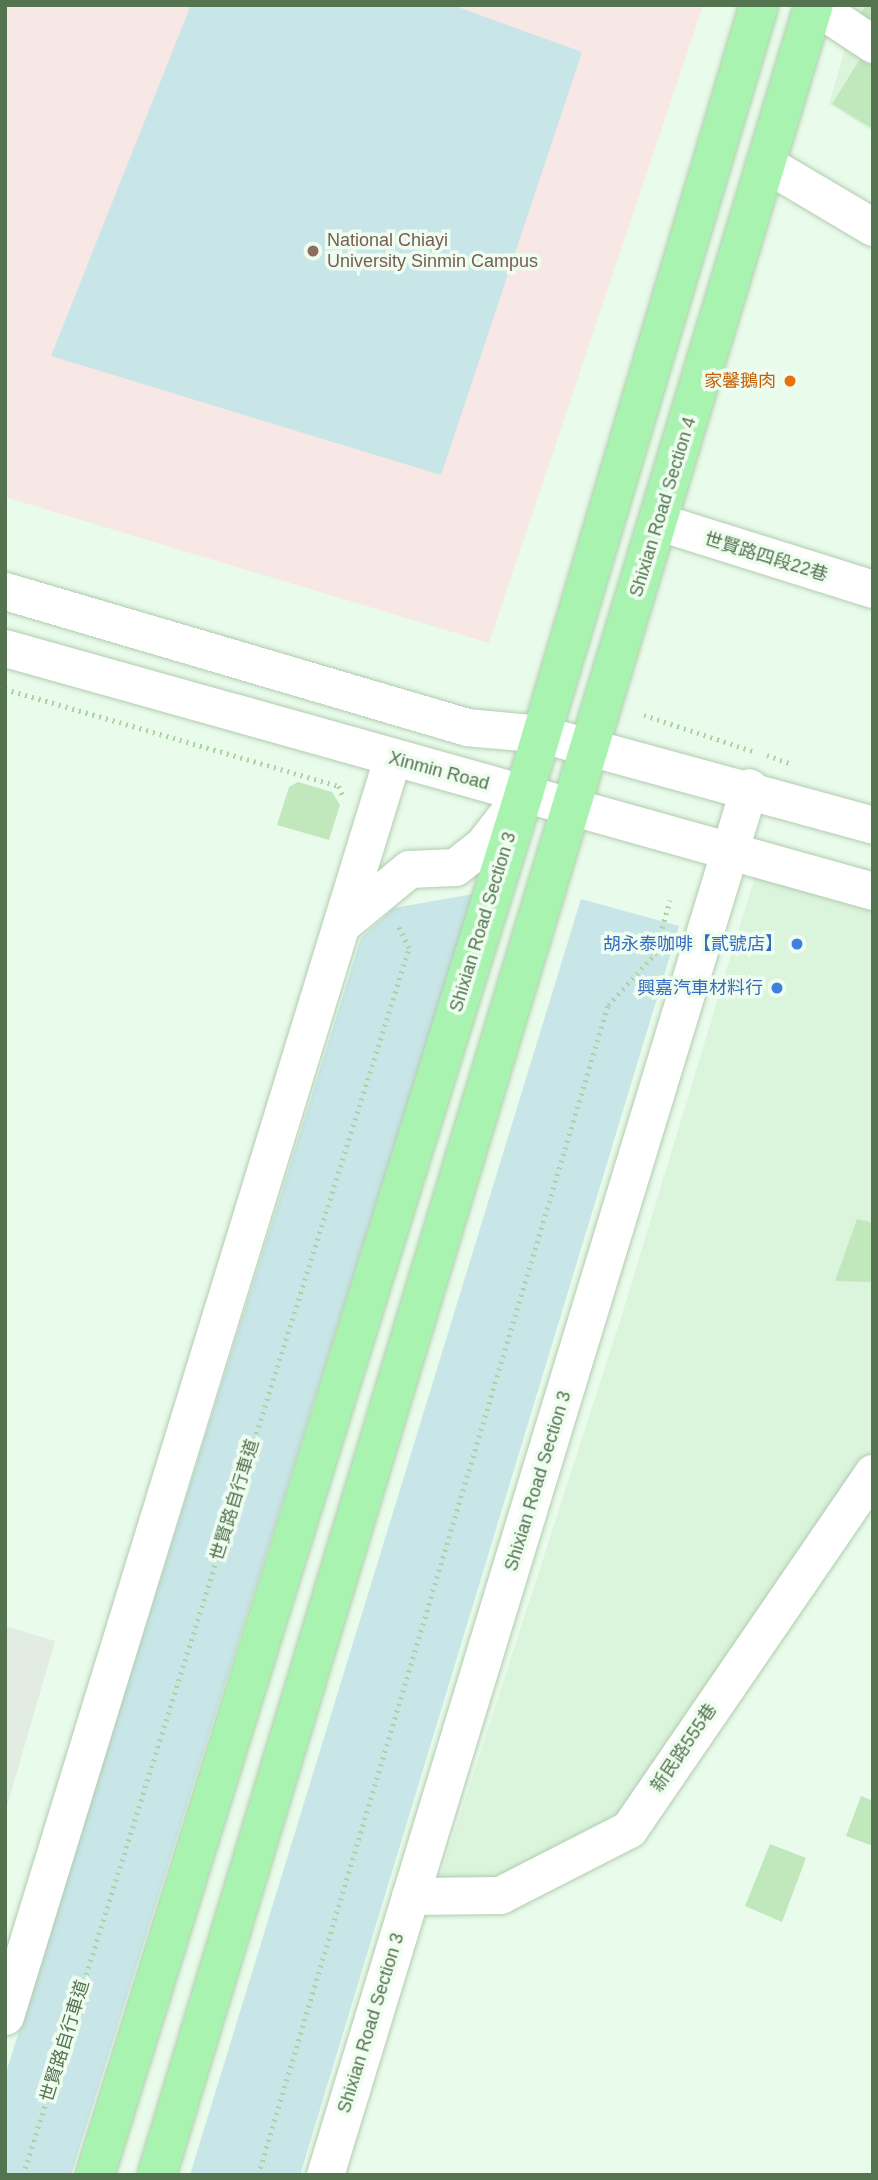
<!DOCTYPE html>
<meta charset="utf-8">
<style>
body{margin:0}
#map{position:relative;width:878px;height:2180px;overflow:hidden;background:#e9fbea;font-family:Arial,"Noto Sans TC",sans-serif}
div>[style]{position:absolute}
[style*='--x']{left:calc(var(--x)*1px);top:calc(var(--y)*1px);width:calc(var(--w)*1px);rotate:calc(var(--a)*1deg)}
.residential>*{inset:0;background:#dbf4dc}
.industrial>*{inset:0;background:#e2ece2}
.education>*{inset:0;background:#f7e7e5}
.green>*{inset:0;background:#c8e5e7}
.building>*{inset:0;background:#c1e7bc}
.path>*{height:4.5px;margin-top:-2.25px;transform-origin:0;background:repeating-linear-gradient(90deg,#abd3a6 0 2px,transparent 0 7px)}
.roads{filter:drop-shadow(0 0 2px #b1ccb0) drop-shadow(0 0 2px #b1ccb0)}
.minor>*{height:37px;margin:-18.5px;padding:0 18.5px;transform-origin:18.5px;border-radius:18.5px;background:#fff}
.major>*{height:38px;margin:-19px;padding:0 19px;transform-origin:19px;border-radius:19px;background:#a8f3b0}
.dots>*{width:19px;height:19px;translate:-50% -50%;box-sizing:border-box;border:4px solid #effdf0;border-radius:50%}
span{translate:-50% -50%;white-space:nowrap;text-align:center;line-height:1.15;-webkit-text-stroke:7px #effdf0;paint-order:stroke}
.education-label{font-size:18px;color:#785e54}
.left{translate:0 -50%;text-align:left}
.food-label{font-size:18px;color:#c56008}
.right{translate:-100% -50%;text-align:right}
.street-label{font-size:18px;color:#54734f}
.shop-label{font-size:18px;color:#366cbe}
.frame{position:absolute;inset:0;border:7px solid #54734f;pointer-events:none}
</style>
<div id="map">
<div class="residential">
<div style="clip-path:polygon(858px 5px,873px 5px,873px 132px,829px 104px)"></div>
<div style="clip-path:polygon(761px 857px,873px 891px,873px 1477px,629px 1829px,500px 1895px,434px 1896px,621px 1318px)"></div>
</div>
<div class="industrial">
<div style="clip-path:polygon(5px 1626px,55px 1641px,5px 1813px)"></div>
</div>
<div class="education">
<div style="clip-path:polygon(5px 5px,703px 5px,489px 643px,5px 497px)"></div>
</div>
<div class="green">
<div style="clip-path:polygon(191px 5px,452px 5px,582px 52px,441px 475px,51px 356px)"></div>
<div style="clip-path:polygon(473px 894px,71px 2175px,5px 2175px,5px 2076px,361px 938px,394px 908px)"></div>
<div style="clip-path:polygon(581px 899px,679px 926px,300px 2175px,190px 2175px)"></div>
</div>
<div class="building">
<div style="clip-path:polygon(866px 5px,873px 5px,873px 36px,854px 24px)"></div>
<div style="clip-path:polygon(860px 59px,873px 66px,873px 129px,832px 104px)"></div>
<div style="clip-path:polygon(298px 782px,332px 792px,340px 805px,329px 840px,277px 825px,289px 787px)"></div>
<div style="clip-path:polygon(857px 1219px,873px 1223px,873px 1282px,835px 1281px)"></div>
<div style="clip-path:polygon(861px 1796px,873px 1801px,873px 1846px,846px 1836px)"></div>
<div style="clip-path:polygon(770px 1844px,806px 1858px,782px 1922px,745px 1906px)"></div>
</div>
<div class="path">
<div style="--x:5;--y:689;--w:348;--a:16.2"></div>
<div style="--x:339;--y:786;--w:12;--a:70"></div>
<div style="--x:644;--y:715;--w:117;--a:18.4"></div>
<div style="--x:767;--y:755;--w:23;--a:20"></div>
<div style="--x:23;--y:2175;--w:1286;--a:-72.54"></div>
<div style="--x:409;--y:948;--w:27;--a:-117"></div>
<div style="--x:258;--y:2175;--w:1221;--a:-73.35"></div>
<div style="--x:608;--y:1005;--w:68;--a:-47.4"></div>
<div style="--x:654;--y:955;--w:57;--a:-73.8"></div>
</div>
<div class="roads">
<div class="minor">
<div style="--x:814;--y:5;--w:71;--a:33.5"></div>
<div style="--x:765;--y:163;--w:126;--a:30.7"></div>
<div style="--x:659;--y:522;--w:224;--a:17.4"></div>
<div style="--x:5;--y:591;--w:481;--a:16.4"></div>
<div style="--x:466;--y:727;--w:75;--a:5.3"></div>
<div style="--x:541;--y:734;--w:344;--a:15.3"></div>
<div style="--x:5;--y:648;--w:901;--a:15.64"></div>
<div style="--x:341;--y:925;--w:88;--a:-39.5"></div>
<div style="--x:409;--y:869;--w:46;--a:-2.5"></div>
<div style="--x:455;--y:867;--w:36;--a:-38"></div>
<div style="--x:483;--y:845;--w:62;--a:-52.2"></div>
<div style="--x:410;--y:1896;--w:90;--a:-0.6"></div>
<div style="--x:500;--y:1895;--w:145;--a:-27.1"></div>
<div style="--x:629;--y:1829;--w:432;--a:-55.6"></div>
<div style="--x:5;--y:2016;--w:1315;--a:-72.89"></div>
<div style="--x:325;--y:2175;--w:1451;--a:-73.01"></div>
</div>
<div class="major">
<div style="--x:95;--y:2175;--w:1447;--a:-72.75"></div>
<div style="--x:524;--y:793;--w:822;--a:-73.39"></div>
<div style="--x:157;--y:2175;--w:2267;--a:-73.16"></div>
</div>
</div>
<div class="dots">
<div style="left:313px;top:251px;background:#8d6e63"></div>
<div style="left:790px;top:381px;background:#e8710a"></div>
<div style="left:797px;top:944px;background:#3f7fe0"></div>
<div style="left:777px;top:988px;background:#3f7fe0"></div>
</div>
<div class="education-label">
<span class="left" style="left:327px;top:251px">National Chiayi<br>University Sinmin Campus</span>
</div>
<div class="food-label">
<span class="right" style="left:776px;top:381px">家馨鵝肉</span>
</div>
<div class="street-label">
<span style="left:663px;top:507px;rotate:-73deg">Shixian Road Section 4</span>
<span style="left:766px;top:557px;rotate:17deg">世賢路四段22巷</span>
<span style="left:439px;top:771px;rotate:15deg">Xinmin Road</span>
<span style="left:483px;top:922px;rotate:-73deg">Shixian Road Section 3</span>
<span style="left:538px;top:1481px;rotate:-73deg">Shixian Road Section 3</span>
<span style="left:235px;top:1500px;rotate:-73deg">世賢路自行車道</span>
<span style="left:684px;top:1748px;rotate:-56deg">新民路555巷</span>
<span style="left:371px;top:2023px;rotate:-73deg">Shixian Road Section 3</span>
<span style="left:65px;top:2041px;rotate:-73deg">世賢路自行車道</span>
</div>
<div class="shop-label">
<span class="right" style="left:783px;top:944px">胡永泰咖啡【貳號店】</span>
<span class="right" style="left:763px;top:988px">興嘉汽車材料行</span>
</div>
<div class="frame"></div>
</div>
